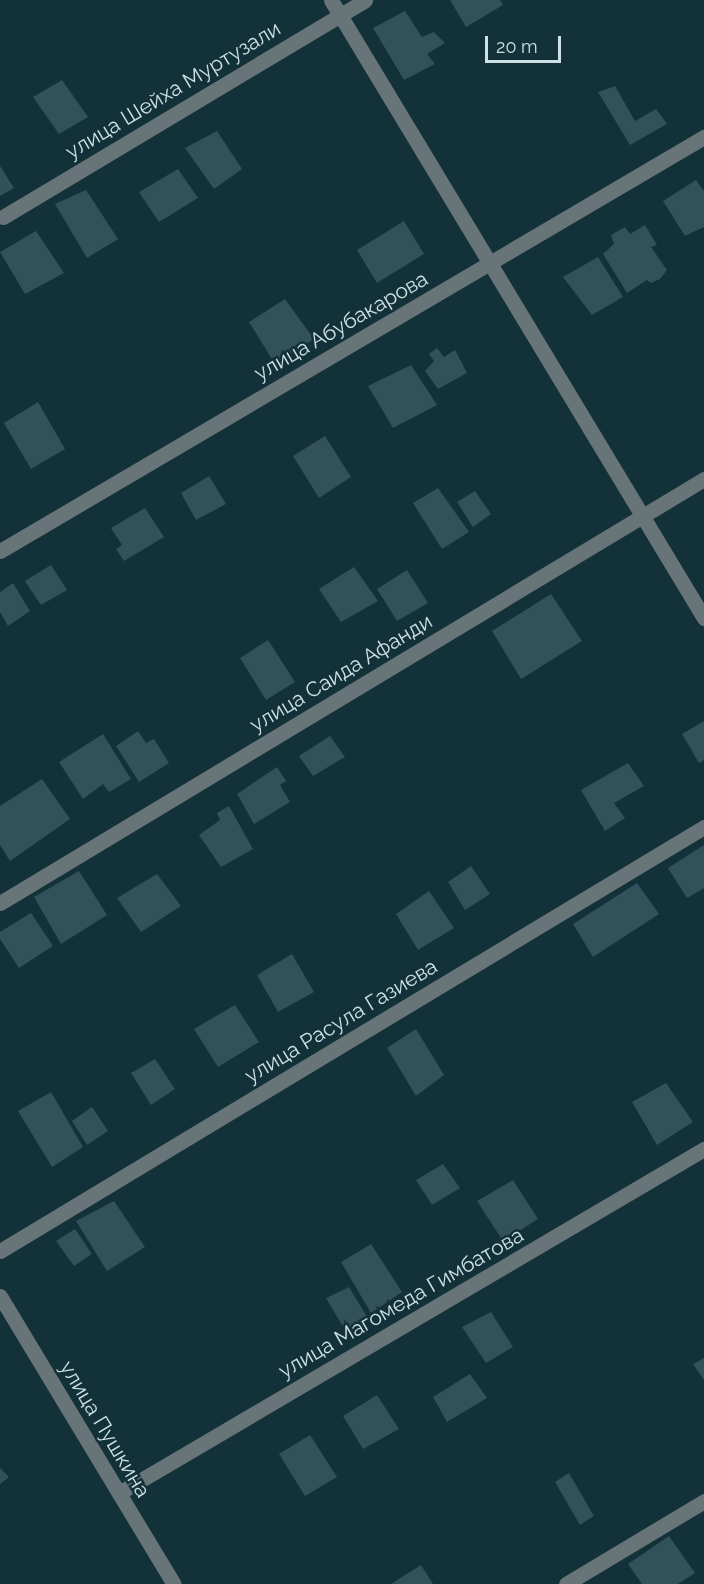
<!DOCTYPE html>
<meta charset="utf-8">
<style>
body{margin:0}
#map{position:relative;width:704px;height:1584px;overflow:hidden;background:#133139;font-family:Raleway,sans-serif}
div>[style]{position:absolute}
[style*='--x']{left:calc(var(--x)*1px);top:calc(var(--y)*1px);width:calc(var(--w)*1px);rotate:calc(var(--a)*1deg)}
.building>*{inset:0;background:#33515a}
.minor>*{height:15px;margin:-7.5px;padding:0 7.5px;transform-origin:7.5px;border-radius:7.5px;background:#677478}
span{translate:-50% -50%;white-space:nowrap;text-align:center;line-height:1.15;-webkit-text-stroke:5px #133139;paint-order:stroke}
.street-label{font-size:21px;color:#cfe0e5}
.scale{position:absolute;left:485px;top:36px;width:76px;height:27px;box-sizing:border-box;border:3px solid #cfe0e5;border-top:0;padding-left:8px;font-size:18px;line-height:21px;white-space:nowrap;color:#cfe0e5;-webkit-text-stroke:4px #133139;paint-order:stroke}
</style>
<div id="map">
<div class="building">
<div style="clip-path:polygon(450px 0,500px 0,503px 5px,466px 27px)"></div>
<div style="clip-path:polygon(405px 11px,422px 37px,434px 32px,445px 43px,427px 54px,435px 64px,404px 80px,373px 28px)"></div>
<div style="clip-path:polygon(62px 80px,88px 117px,59px 134px,33px 97px)"></div>
<div style="clip-path:polygon(615px 86px,635px 121px,656px 109px,667px 124px,630px 145px,598px 92px)"></div>
<div style="clip-path:polygon(217px 131px,242px 169px,214px 189px,185px 148px)"></div>
<div style="clip-path:polygon(0 166px,14px 188px,0 196px)"></div>
<div style="clip-path:polygon(178px 169px,198px 198px,159px 222px,139px 192px)"></div>
<div style="clip-path:polygon(696px 180px,704px 191px,704px 227px,685px 236px,663px 201px)"></div>
<div style="clip-path:polygon(86px 190px,118px 239px,87px 258px,55px 204px)"></div>
<div style="clip-path:polygon(404px 221px,424px 254px,377px 283px,357px 250px)"></div>
<div style="clip-path:polygon(645px 225px,657px 245px,651px 247px,667px 270px,660px 279px,651px 283px,647px 280px,627px 293px,603px 254px,614px 244px,611px 235px,625px 227px,630px 234px)"></div>
<div style="clip-path:polygon(36px 231px,64px 273px,25px 294px,0 252px)"></div>
<div style="clip-path:polygon(598px 257px,623px 297px,592px 315px,563px 277px)"></div>
<div style="clip-path:polygon(285px 299px,314px 339px,275px 364px,249px 322px)"></div>
<div style="clip-path:polygon(437px 348px,444px 357px,455px 350px,467px 373px,438px 389px,425px 371px,434px 361px,429px 354px)"></div>
<div style="clip-path:polygon(411px 365px,437px 405px,393px 428px,368px 386px)"></div>
<div style="clip-path:polygon(38px 402px,65px 449px,31px 469px,4px 423px)"></div>
<div style="clip-path:polygon(325px 436px,351px 477px,319px 498px,293px 456px)"></div>
<div style="clip-path:polygon(209px 476px,226px 504px,196px 520px,181px 493px)"></div>
<div style="clip-path:polygon(438px 488px,469px 532px,442px 549px,413px 503px)"></div>
<div style="clip-path:polygon(475px 491px,491px 514px,473px 527px,457px 502px)"></div>
<div style="clip-path:polygon(145px 508px,164px 537px,124px 561px,116px 549px,122px 545px,111px 528px)"></div>
<div style="clip-path:polygon(51px 565px,67px 590px,41px 605px,25px 581px)"></div>
<div style="clip-path:polygon(354px 567px,378px 601px,341px 622px,319px 589px)"></div>
<div style="clip-path:polygon(407px 570px,428px 603px,397px 621px,377px 589px)"></div>
<div style="clip-path:polygon(13px 583px,30px 611px,8px 626px,0 612px,0 592px)"></div>
<div style="clip-path:polygon(551px 594px,582px 641px,521px 679px,492px 631px)"></div>
<div style="clip-path:polygon(268px 640px,295px 682px,266px 700px,240px 658px)"></div>
<div style="clip-path:polygon(704px 721px,704px 760px,699px 763px,682px 734px)"></div>
<div style="clip-path:polygon(138px 731px,146px 743px,154px 739px,169px 763px,139px 782px,116px 746px)"></div>
<div style="clip-path:polygon(103px 734px,131px 779px,109px 792px,103px 784px,83px 799px,59px 762px)"></div>
<div style="clip-path:polygon(330px 736px,345px 757px,313px 776px,299px 756px)"></div>
<div style="clip-path:polygon(628px 763px,644px 786px,614px 803px,625px 818px,605px 831px,581px 790px)"></div>
<div style="clip-path:polygon(277px 767px,286px 781px,280px 785px,290px 802px,254px 824px,237px 794px)"></div>
<div style="clip-path:polygon(42px 779px,70px 819px,10px 861px,0 845px,0 806px)"></div>
<div style="clip-path:polygon(229px 806px,253px 849px,221px 867px,199px 835px,220px 820px,217px 813px)"></div>
<div style="clip-path:polygon(704px 845px,704px 888px,687px 898px,668px 868px)"></div>
<div style="clip-path:polygon(471px 866px,490px 894px,465px 910px,448px 882px)"></div>
<div style="clip-path:polygon(79px 871px,107px 915px,61px 944px,34px 897px)"></div>
<div style="clip-path:polygon(157px 874px,181px 906px,141px 932px,117px 898px)"></div>
<div style="clip-path:polygon(637px 883px,659px 914px,593px 957px,573px 924px)"></div>
<div style="clip-path:polygon(429px 891px,454px 928px,418px 950px,396px 914px)"></div>
<div style="clip-path:polygon(31px 913px,53px 946px,19px 968px,0 939px,0 932px)"></div>
<div style="clip-path:polygon(292px 954px,314px 992px,278px 1012px,257px 975px)"></div>
<div style="clip-path:polygon(235px 1005px,259px 1042px,218px 1067px,194px 1029px)"></div>
<div style="clip-path:polygon(416px 1029px,444px 1075px,416px 1096px,387px 1048px)"></div>
<div style="clip-path:polygon(155px 1059px,175px 1089px,151px 1105px,131px 1073px)"></div>
<div style="clip-path:polygon(666px 1083px,693px 1122px,657px 1145px,632px 1102px)"></div>
<div style="clip-path:polygon(51px 1092px,83px 1147px,52px 1167px,18px 1111px)"></div>
<div style="clip-path:polygon(92px 1107px,108px 1131px,87px 1145px,72px 1121px)"></div>
<div style="clip-path:polygon(443px 1164px,460px 1188px,432px 1205px,416px 1180px)"></div>
<div style="clip-path:polygon(513px 1180px,538px 1219px,503px 1241px,477px 1201px)"></div>
<div style="clip-path:polygon(114px 1201px,145px 1247px,107px 1271px,76px 1221px)"></div>
<div style="clip-path:polygon(75px 1229px,92px 1254px,74px 1266px,56px 1241px)"></div>
<div style="clip-path:polygon(371px 1244px,402px 1292px,371px 1313px,341px 1262px)"></div>
<div style="clip-path:polygon(349px 1287px,369px 1320px,346px 1332px,326px 1298px)"></div>
<div style="clip-path:polygon(491px 1312px,513px 1347px,486px 1363px,462px 1327px)"></div>
<div style="clip-path:polygon(704px 1358px,704px 1380px,693px 1364px)"></div>
<div style="clip-path:polygon(470px 1374px,487px 1398px,447px 1422px,433px 1397px)"></div>
<div style="clip-path:polygon(377px 1395px,399px 1429px,363px 1449px,343px 1416px)"></div>
<div style="clip-path:polygon(310px 1435px,337px 1477px,305px 1496px,279px 1454px)"></div>
<div style="clip-path:polygon(0 1468px,9px 1477px,0 1484px)"></div>
<div style="clip-path:polygon(569px 1473px,594px 1516px,580px 1525px,555px 1482px)"></div>
<div style="clip-path:polygon(669px 1536px,695px 1573px,678px 1584px,642px 1584px,628px 1564px)"></div>
<div style="clip-path:polygon(421px 1565px,433px 1584px,391px 1584px)"></div>
</div>
<div class="minor">
<div style="--x:331;--y:0;--w:722;--a:58.89"></div>
<div style="--x:3;--y:217;--w:422;--a:-30.9"></div>
<div style="--x:0;--y:551;--w:817;--a:-30.46"></div>
<div style="--x:0;--y:903;--w:822;--a:-31.06"></div>
<div style="--x:0;--y:1251;--w:822;--a:-31.06"></div>
<div style="--x:0;--y:1296;--w:336;--a:58.9"></div>
<div style="--x:119;--y:1493;--w:679;--a:-30.46"></div>
<div style="--x:566;--y:1584;--w:161;--a:-31"></div>
</div>
<div class="street-label">
<span style="left:173px;top:90px;rotate:-31deg">улица Шейха Муртузали</span>
<span style="left:341px;top:326px;rotate:-30deg">улица Абубакарова</span>
<span style="left:341px;top:673px;rotate:-31deg">улица Саида Афанди</span>
<span style="left:341px;top:1021px;rotate:-31deg">улица Расула Газиева</span>
<span style="left:401px;top:1303px;rotate:-30deg">улица Магомеда Гимбатова</span>
<span style="left:105px;top:1429px;rotate:59deg">улица Пушкина</span>
</div>
<div class="scale">20 m</div>
</div>
